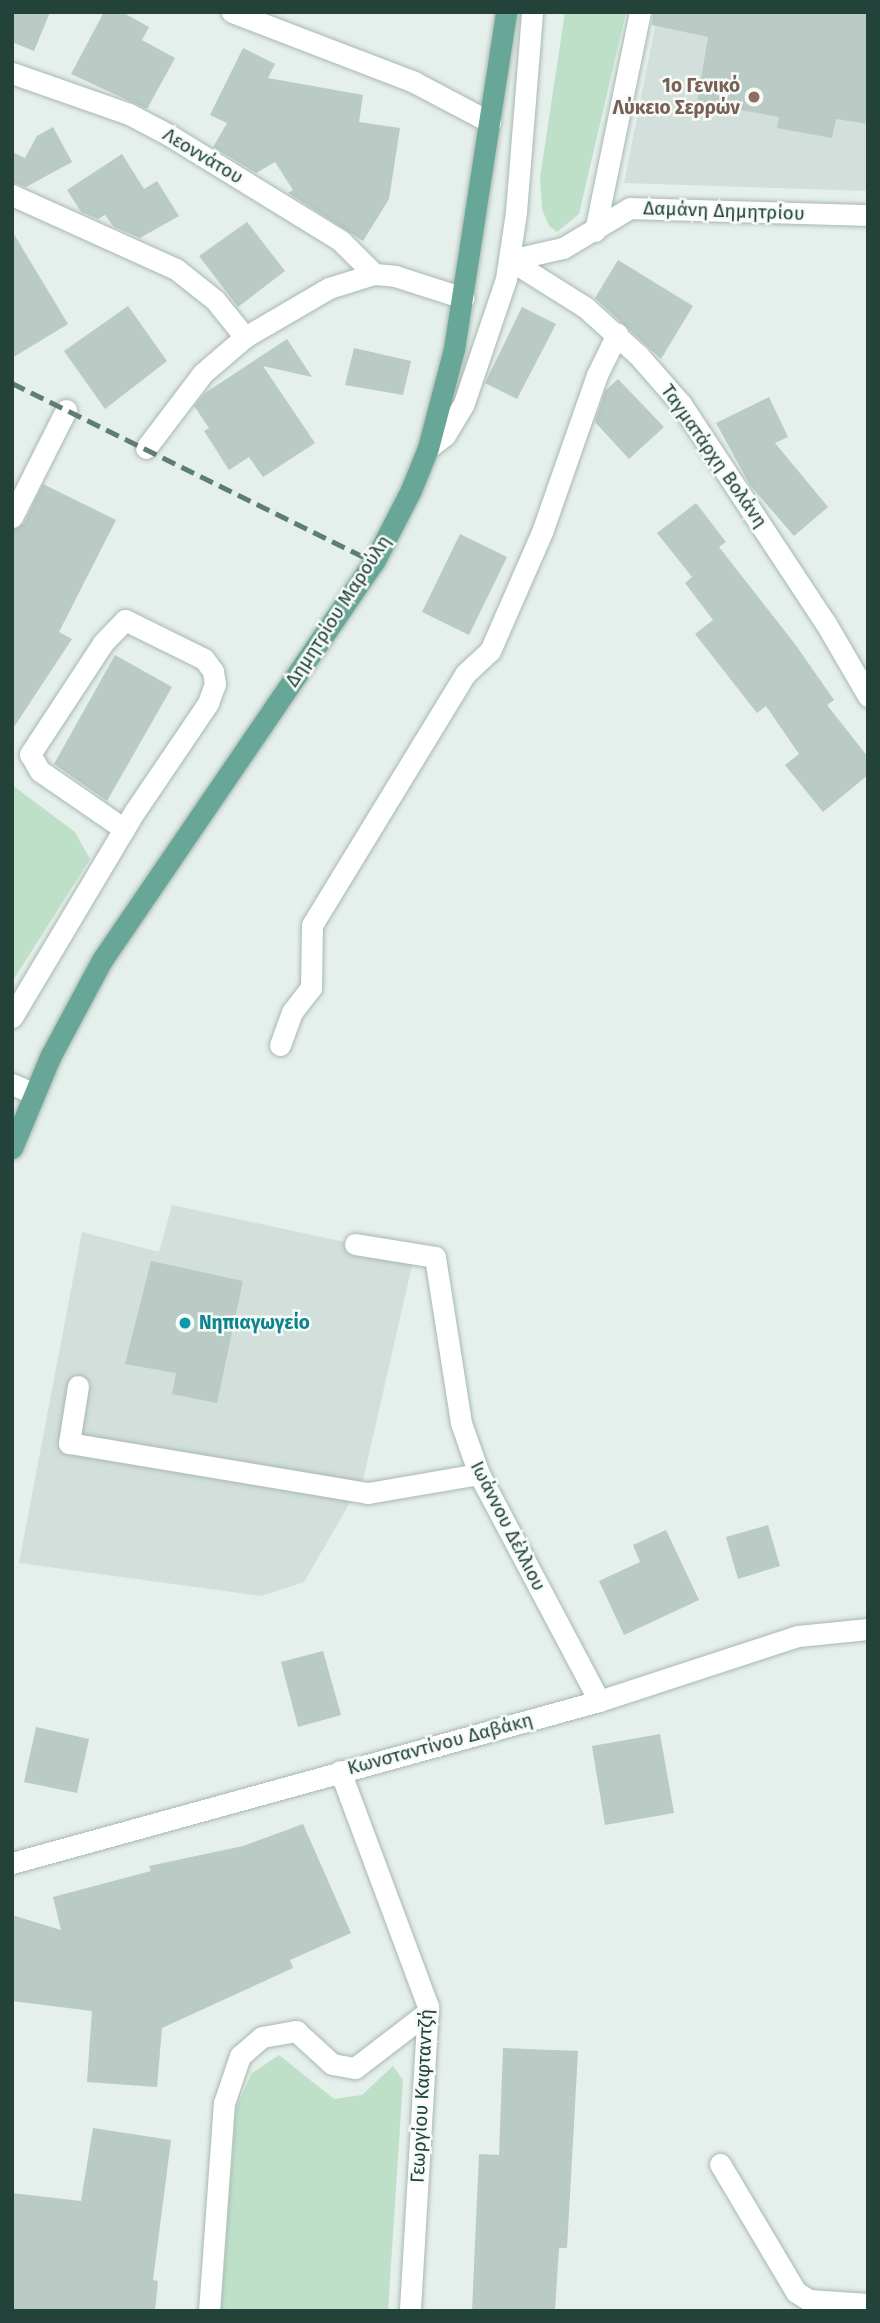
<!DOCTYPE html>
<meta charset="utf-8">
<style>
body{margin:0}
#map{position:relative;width:880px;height:2323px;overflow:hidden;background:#e5efeb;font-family:"Fira Sans",sans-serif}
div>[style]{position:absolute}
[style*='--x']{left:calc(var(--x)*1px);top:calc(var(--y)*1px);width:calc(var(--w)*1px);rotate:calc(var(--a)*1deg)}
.built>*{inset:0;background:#d3dfda}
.green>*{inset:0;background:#bee0c8}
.building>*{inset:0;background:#bacac4}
.roads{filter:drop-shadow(0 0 2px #a7b8b2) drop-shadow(0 0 2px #a7b8b2)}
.minor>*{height:21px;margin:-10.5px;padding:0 10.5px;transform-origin:10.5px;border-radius:10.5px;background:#fff}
.major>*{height:21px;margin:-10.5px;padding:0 10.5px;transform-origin:10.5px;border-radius:10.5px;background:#68a697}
.rail>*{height:5px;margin-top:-2.5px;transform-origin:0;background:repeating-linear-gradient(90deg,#5e7d75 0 14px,transparent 0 21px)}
.dots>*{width:19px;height:19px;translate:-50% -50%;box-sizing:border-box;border:4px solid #f6fbf8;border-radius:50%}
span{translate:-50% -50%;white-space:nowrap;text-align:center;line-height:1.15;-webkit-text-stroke:5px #f6fbf8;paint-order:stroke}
.education-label{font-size:19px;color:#785e54;font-weight:700}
.right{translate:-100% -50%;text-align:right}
.street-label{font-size:19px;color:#23423a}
.culture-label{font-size:19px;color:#0d838f;font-weight:700}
.left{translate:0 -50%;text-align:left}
.frame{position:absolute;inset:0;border:14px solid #23423a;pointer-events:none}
</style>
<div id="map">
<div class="built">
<div style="clip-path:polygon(658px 12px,868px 12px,868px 191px,624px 183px)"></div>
<div style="clip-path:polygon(172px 1205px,414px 1257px,363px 1480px,304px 1582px,261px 1596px,19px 1563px,82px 1232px,159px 1252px)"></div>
</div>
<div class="green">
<div style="clip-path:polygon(565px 12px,626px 12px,579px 214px,557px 232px,549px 226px,542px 209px,540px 178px)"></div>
<div style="clip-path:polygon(12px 785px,75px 832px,90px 859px,12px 982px)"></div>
<div style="clip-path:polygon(279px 2055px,334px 2099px,362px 2095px,393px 2066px,403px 2080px,388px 2311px,221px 2311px,236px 2108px,252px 2073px)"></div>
</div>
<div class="building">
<div style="clip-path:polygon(12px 12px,50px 12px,34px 51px,12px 42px)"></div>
<div style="clip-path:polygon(104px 12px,122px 12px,149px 27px,142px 40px,175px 58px,147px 109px,71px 74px)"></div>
<div style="clip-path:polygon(653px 12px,868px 12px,868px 124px,836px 119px,832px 138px,777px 128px,779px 117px,697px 102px,708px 37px,652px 25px)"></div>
<div style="clip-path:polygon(243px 48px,275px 64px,268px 78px,363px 95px,359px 122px,400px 128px,389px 199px,363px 241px,288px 193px,293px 190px,275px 162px,256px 173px,213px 147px,227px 123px,210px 115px)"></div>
<div style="clip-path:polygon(53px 127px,72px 162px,26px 187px,12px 182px,12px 152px,25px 158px,37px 136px)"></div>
<div style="clip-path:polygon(122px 154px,144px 189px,157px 181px,179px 216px,140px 238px,114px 227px,105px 215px,98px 219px,81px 212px,67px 190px)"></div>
<div style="clip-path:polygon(247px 222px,285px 271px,238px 307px,199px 256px)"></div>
<div style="clip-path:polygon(12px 231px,68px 324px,12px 358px)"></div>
<div style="clip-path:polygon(618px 260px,693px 306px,661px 359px,595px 298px)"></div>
<div style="clip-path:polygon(128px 306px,167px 361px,105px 409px,64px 351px)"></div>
<div style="clip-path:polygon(522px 307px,556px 324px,517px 399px,485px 383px)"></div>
<div style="clip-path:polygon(287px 339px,312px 377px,263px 366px,315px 443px,263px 477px,249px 457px,229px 470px,204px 431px,209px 428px,194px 406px,205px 393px)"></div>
<div style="clip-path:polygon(354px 348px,411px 361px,403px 395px,345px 385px)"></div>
<div style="clip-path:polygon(618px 379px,664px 427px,629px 459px,595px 422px,605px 391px)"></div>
<div style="clip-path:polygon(769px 397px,788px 437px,775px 443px,828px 507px,794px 536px,750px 485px,716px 423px)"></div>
<div style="clip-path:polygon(43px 484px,116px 520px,59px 632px,72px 639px,12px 730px,12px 530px,24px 523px)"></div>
<div style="clip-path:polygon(696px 503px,726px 542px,719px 547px,795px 644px,834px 700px,827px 705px,868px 757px,868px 775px,823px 812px,785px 765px,799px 754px,766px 706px,757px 713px,695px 634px,713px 620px,685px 583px,692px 577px,657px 533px)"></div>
<div style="clip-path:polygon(460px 534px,507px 557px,469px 635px,422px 612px)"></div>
<div style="clip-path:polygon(115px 655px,172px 687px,107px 801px,54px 764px)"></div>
<div style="clip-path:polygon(151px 1261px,243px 1281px,217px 1403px,172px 1394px,176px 1373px,125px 1364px)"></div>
<div style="clip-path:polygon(768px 1525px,780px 1566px,738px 1579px,726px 1537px)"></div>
<div style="clip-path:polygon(666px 1530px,699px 1600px,624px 1635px,599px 1581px,640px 1562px,633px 1545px)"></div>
<div style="clip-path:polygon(323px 1651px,341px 1715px,298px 1727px,281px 1662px)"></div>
<div style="clip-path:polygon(36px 1727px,89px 1739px,77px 1793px,24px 1782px)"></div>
<div style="clip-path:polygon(660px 1734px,674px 1813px,605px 1825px,592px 1746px)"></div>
<div style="clip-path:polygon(303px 1824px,351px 1933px,290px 1960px,293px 1968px,162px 2028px,157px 2087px,87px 2082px,92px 2011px,12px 2001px,12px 1915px,61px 1930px,53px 1897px,151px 1871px,149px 1866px,243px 1846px)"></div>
<div style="clip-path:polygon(503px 2048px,578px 2051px,567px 2248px,559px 2248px,555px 2311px,472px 2311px,479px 2154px,499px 2155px)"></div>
<div style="clip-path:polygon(93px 2128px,171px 2140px,153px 2280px,158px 2281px,155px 2311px,12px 2311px,12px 2193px,81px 2201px)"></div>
</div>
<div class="roads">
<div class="minor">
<div style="--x:232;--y:12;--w:195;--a:21"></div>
<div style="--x:414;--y:82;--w:86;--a:27.8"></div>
<div style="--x:12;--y:73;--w:124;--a:19.3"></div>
<div style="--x:129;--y:114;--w:45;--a:27.7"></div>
<div style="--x:169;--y:135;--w:202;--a:31.6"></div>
<div style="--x:341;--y:241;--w:47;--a:45"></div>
<div style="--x:12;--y:195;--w:180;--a:24.3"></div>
<div style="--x:176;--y:269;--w:50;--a:38.5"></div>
<div style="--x:215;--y:300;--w:48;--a:51"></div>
<div style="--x:245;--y:337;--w:97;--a:-30.3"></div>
<div style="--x:329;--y:288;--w:47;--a:-17.3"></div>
<div style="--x:374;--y:274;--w:21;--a:5"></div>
<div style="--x:395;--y:276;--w:72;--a:17.7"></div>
<div style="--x:595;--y:231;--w:224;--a:-78.4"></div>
<div style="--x:510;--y:260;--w:89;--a:32.1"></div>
<div style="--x:585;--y:307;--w:73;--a:42.2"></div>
<div style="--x:639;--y:356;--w:64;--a:48.8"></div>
<div style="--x:681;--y:404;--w:261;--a:56.6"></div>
<div style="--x:825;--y:622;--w:86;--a:59.8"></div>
<div style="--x:510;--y:260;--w:54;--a:-12.8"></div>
<div style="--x:563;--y:248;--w:78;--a:-30.8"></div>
<div style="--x:630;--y:208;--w:238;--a:1.7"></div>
<div style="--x:146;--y:448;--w:94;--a:-52.8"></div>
<div style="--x:203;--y:373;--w:55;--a:-40.6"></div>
<div style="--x:428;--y:448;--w:21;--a:-37"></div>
<div style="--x:445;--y:435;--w:37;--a:-59"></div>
<div style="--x:464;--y:403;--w:131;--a:-71.3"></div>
<div style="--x:506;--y:279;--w:68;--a:-81.5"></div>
<div style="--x:516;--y:212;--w:201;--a:-85.4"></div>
<div style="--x:12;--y:517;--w:120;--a:-63.2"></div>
<div style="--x:12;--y:1017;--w:240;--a:-59.2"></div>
<div style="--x:135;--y:811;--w:130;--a:-55.9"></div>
<div style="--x:208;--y:703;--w:20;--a:-70"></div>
<div style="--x:215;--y:684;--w:13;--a:-99"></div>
<div style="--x:213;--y:671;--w:15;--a:-127"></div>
<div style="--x:204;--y:659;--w:88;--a:-153.7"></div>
<div style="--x:125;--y:620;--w:32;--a:134"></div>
<div style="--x:103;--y:643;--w:133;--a:123.3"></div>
<div style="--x:30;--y:754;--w:20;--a:60"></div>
<div style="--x:40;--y:771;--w:102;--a:34.6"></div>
<div style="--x:280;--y:1045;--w:35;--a:-70"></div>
<div style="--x:292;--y:1012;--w:31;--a:-52"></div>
<div style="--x:311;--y:988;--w:63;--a:-89.1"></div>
<div style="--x:312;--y:925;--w:294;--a:-58.6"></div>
<div style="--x:465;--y:674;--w:34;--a:-43"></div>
<div style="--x:490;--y:651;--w:130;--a:-66.4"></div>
<div style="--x:542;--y:532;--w:166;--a:-70.7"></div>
<div style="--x:597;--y:375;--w:46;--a:-64"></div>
<div style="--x:12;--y:1084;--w:22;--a:24"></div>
<div style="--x:355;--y:1244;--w:81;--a:9.2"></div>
<div style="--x:435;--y:1257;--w:168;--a:81.1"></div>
<div style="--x:461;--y:1423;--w:54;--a:70.6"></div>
<div style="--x:479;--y:1474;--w:257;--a:62.1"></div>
<div style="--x:78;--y:1386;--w:58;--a:99"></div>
<div style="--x:69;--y:1443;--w:303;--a:9.5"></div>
<div style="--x:368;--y:1493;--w:113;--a:-9.7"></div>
<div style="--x:340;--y:1771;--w:251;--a:69.5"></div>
<div style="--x:428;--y:2006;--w:306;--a:93.4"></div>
<div style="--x:12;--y:1863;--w:609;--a:-15.43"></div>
<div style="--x:599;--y:1701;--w:209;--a:-18.1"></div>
<div style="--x:798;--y:1636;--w:70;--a:-5.7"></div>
<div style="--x:720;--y:2164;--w:149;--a:59.3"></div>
<div style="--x:796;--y:2292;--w:15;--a:32"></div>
<div style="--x:809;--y:2300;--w:59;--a:3.9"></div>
<div style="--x:209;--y:2311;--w:209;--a:-85.9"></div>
<div style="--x:224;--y:2103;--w:50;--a:-71.2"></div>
<div style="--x:240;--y:2056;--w:29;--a:-41"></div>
<div style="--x:262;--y:2037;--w:35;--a:-10"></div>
<div style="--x:296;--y:2031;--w:49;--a:42.5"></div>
<div style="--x:332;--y:2064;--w:23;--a:10"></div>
<div style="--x:355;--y:2068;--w:92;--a:-37.5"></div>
</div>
<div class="major">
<div style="--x:12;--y:1148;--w:99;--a:-67.3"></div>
<div style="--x:50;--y:1057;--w:110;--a:-61.8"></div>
<div style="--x:102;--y:960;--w:482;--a:-55.7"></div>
<div style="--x:374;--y:562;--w:81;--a:-62.8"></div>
<div style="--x:411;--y:490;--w:45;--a:-68"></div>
<div style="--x:428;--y:448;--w:102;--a:-75.3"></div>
<div style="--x:454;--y:349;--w:341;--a:-81.2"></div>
</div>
</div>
<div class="rail">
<div style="--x:12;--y:383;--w:404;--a:26.3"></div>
</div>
<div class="dots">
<div style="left:754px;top:97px;background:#8d6e63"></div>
<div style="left:185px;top:1323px;background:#0f9aa8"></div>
</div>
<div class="education-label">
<span class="right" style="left:740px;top:97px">1ο Γενικό<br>Λύκειο Σερρών</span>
</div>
<div class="street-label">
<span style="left:203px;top:156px;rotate:31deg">Λεοννάτου</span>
<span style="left:724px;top:211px;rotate:2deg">Δαμάνη Δημητρίου</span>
<span style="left:714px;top:456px;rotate:55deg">Ταγματάρχη Βολάνη</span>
<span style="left:338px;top:611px;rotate:-57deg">Δημητρίου Μαρούλη</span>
<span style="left:508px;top:1526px;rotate:63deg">Ιωάννου Δέλλιου</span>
<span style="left:440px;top:1744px;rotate:-15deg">Κωνσταντίνου Δαβάκη</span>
<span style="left:422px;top:2096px;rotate:-87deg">Γεωργίου Καφταντζή</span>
</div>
<div class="culture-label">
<span class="left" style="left:199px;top:1323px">Νηπιαγωγείο</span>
</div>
<div class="frame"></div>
</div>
